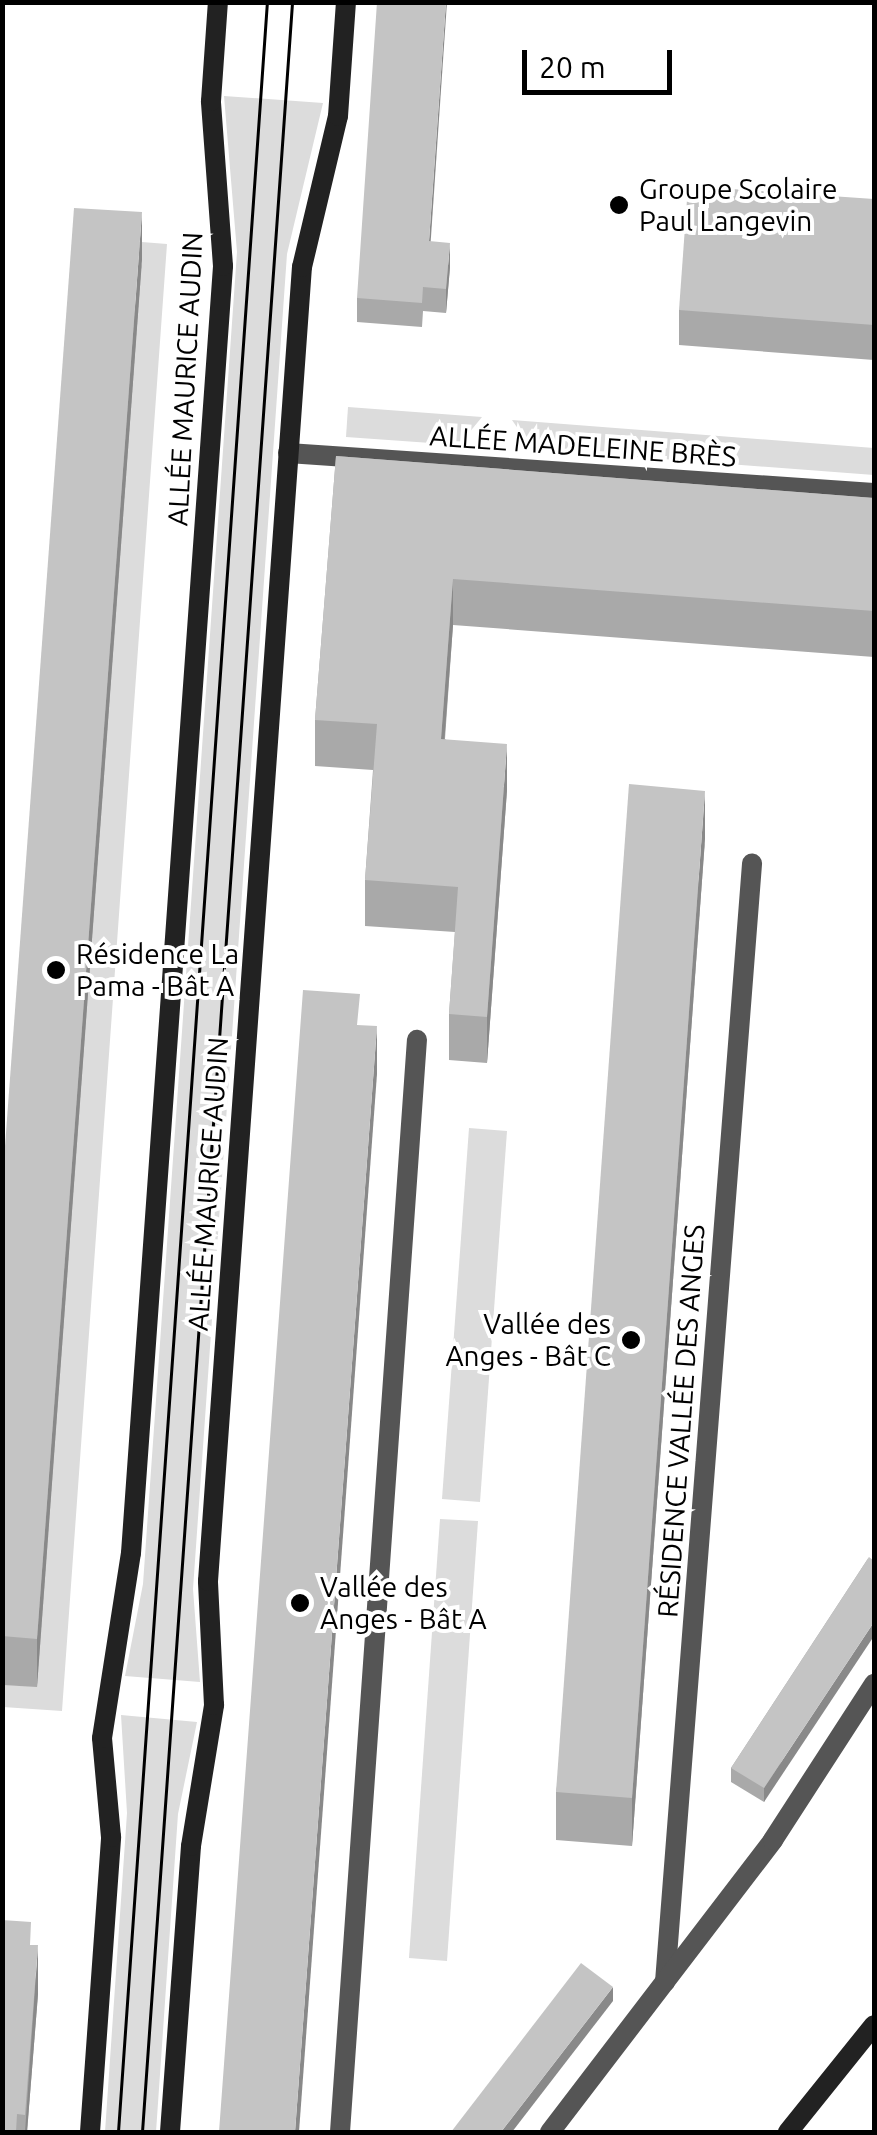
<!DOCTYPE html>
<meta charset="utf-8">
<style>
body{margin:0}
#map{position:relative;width:877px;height:2135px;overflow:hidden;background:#fff;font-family:Ubuntu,sans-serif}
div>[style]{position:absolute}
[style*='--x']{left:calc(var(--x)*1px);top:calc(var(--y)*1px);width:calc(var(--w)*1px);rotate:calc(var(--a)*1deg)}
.green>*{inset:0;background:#dcdcdc}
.street>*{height:20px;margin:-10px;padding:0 10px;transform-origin:10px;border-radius:10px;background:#555}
.secondary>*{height:20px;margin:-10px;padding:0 10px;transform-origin:10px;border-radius:10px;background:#222}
.tram>*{height:2.5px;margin:-1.25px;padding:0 1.25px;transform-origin:1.25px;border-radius:1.25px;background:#000}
.wall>*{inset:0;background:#a9a9a9}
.shaded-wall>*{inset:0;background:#898989}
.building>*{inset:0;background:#c4c4c4}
.dots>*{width:28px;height:28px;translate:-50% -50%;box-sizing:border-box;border:5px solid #fff;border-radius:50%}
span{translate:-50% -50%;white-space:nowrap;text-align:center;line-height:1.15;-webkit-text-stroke:8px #fff;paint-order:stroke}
.poi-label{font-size:28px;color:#000}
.left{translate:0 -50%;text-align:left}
.right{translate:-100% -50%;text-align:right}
.street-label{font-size:28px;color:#000}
.frame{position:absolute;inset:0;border:5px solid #000;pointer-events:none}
.scale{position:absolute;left:522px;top:50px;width:150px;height:45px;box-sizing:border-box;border:5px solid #000;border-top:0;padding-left:12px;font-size:30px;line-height:35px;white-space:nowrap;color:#000;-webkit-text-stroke:8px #fff;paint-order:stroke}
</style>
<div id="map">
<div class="green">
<div style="clip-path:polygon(224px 96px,323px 103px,287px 254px,193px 1589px,200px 1682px,125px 1676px,143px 1584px,237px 252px)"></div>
<div style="clip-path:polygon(129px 241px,167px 244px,62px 1711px,3px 1707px,2px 1685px,37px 1686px,142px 261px)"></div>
<div style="clip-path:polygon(348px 407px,482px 417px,459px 445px,346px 437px)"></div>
<div style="clip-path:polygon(512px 420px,874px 448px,874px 475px,532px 449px)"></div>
<div style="clip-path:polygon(469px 1128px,507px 1131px,480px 1502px,442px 1499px)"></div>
<div style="clip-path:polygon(440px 1519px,478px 1521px,447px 1961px,409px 1958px)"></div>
<div style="clip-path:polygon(121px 1715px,197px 1722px,178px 1814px,156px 2132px,105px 2132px,127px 1813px)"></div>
</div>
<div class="street">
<div style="--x:288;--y:453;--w:587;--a:3.9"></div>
<div style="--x:665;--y:1982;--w:1122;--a:-85.55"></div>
<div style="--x:340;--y:2132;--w:1095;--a:-85.97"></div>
<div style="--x:550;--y:2132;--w:367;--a:-52.6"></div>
<div style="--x:773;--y:1840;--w:186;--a:-57.1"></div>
</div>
<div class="secondary">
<div style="--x:90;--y:2132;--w:296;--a:-85.9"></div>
<div style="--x:111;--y:1837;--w:99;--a:-95.2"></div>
<div style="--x:102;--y:1738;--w:187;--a:-81.1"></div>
<div style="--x:131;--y:1553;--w:1290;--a:-85.91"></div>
<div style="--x:223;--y:266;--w:165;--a:-94.2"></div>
<div style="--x:211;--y:101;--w:99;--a:-86"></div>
<div style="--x:170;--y:2132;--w:287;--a:-85.8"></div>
<div style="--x:191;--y:1846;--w:143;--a:-80.7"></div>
<div style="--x:214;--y:1705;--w:124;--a:-92.8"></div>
<div style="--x:208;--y:1581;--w:1317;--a:-85.91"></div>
<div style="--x:302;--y:267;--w:155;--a:-76.6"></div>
<div style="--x:338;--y:116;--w:114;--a:-86"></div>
<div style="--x:788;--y:2132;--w:137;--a:-51.2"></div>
</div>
<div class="tram">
<div style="--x:118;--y:2132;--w:2135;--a:-86"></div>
<div style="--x:142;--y:2132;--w:2135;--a:-85.97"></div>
</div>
<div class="wall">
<div style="clip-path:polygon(874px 199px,874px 360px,679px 345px,679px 310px)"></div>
<div style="clip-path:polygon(430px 242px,450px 267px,446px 313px,423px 311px,422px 327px,357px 322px,357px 298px)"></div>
<div style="clip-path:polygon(142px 260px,37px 1687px,2px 1685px,2px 1187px)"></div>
<div style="clip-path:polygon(336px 456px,874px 498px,874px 657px,453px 625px,445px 739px,507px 790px,487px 1063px,449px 1060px,449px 1014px,455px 932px,365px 926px,365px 880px,373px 770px,315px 766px,315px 720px)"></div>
<div style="clip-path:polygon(705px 839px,632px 1846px,556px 1840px,556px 1792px)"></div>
<div style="clip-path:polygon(869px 1557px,764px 1802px,731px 1782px,731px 1768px)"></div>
<div style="clip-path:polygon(31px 1945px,38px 1994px,27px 2132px,2px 2132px)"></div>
</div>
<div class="shaded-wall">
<div style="clip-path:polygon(446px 2px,447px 2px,429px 266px,429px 241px)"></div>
<div style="clip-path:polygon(142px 212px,142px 260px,37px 1687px,37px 1639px)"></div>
<div style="clip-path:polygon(450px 243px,450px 267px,446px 313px,446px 289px)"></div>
<div style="clip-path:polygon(453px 579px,453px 625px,441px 785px,441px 739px)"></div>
<div style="clip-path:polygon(507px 744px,507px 790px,487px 1063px,487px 1017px)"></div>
<div style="clip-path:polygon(705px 791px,705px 839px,632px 1846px,632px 1798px)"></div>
<div style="clip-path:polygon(377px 1026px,377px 1074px,299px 2132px,295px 2132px)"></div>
<div style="clip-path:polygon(874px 1622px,874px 1636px,764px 1802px,764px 1788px)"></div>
<div style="clip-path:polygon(38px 1945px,38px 1994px,27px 2132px,25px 2132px)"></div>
<div style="clip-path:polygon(613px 1987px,613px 2001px,512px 2132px,501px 2132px)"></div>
</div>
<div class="building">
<div style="clip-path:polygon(377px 2px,446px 2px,429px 241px,450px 243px,446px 289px,423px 287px,422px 303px,357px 298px)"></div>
<div style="clip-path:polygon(688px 186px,874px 199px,874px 325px,679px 310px)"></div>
<div style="clip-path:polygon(74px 208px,142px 212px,37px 1639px,2px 1636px,2px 1187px)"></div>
<div style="clip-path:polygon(336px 456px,874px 498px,874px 611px,453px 579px,441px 739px,507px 744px,487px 1017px,449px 1014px,458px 887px,365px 880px,377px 724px,315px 720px)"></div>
<div style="clip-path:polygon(629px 784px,705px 791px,632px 1798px,556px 1792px)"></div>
<div style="clip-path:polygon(303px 990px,360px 994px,357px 1025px,377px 1026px,295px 2132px,219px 2132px)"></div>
<div style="clip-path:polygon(869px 1557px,874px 1561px,874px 1622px,764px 1788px,731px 1768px)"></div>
<div style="clip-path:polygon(2px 1920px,31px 1922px,30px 1945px,38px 1945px,25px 2115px,17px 2114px,16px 2132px,2px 2132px)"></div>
<div style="clip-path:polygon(581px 1963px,613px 1987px,501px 2132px,451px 2132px)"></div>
</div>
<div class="dots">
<div style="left:619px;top:205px;background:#000"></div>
<div style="left:56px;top:970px;background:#000"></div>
<div style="left:631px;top:1340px;background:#000"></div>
<div style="left:300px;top:1603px;background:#000"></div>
</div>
<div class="poi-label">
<span class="left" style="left:639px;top:205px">Groupe Scolaire<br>Paul Langevin</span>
<span class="left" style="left:76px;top:970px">Résidence La<br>Pama - Bât A</span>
<span class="right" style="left:611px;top:1340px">Vallée des<br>Anges - Bât C</span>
<span class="left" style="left:320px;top:1603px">Vallée des<br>Anges - Bât A</span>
</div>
<div class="street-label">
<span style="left:185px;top:379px;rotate:-87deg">ALLÉE MAURICE AUDIN</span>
<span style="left:583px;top:446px;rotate:4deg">ALLÉE MADELEINE BRÈS</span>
<span style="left:208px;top:1184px;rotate:-86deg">ALLÉE MAURICE AUDIN</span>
<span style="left:681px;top:1421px;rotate:-86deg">RÉSIDENCE VALLÉE DES ANGES</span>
</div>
<div class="frame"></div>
<div class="scale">20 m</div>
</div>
